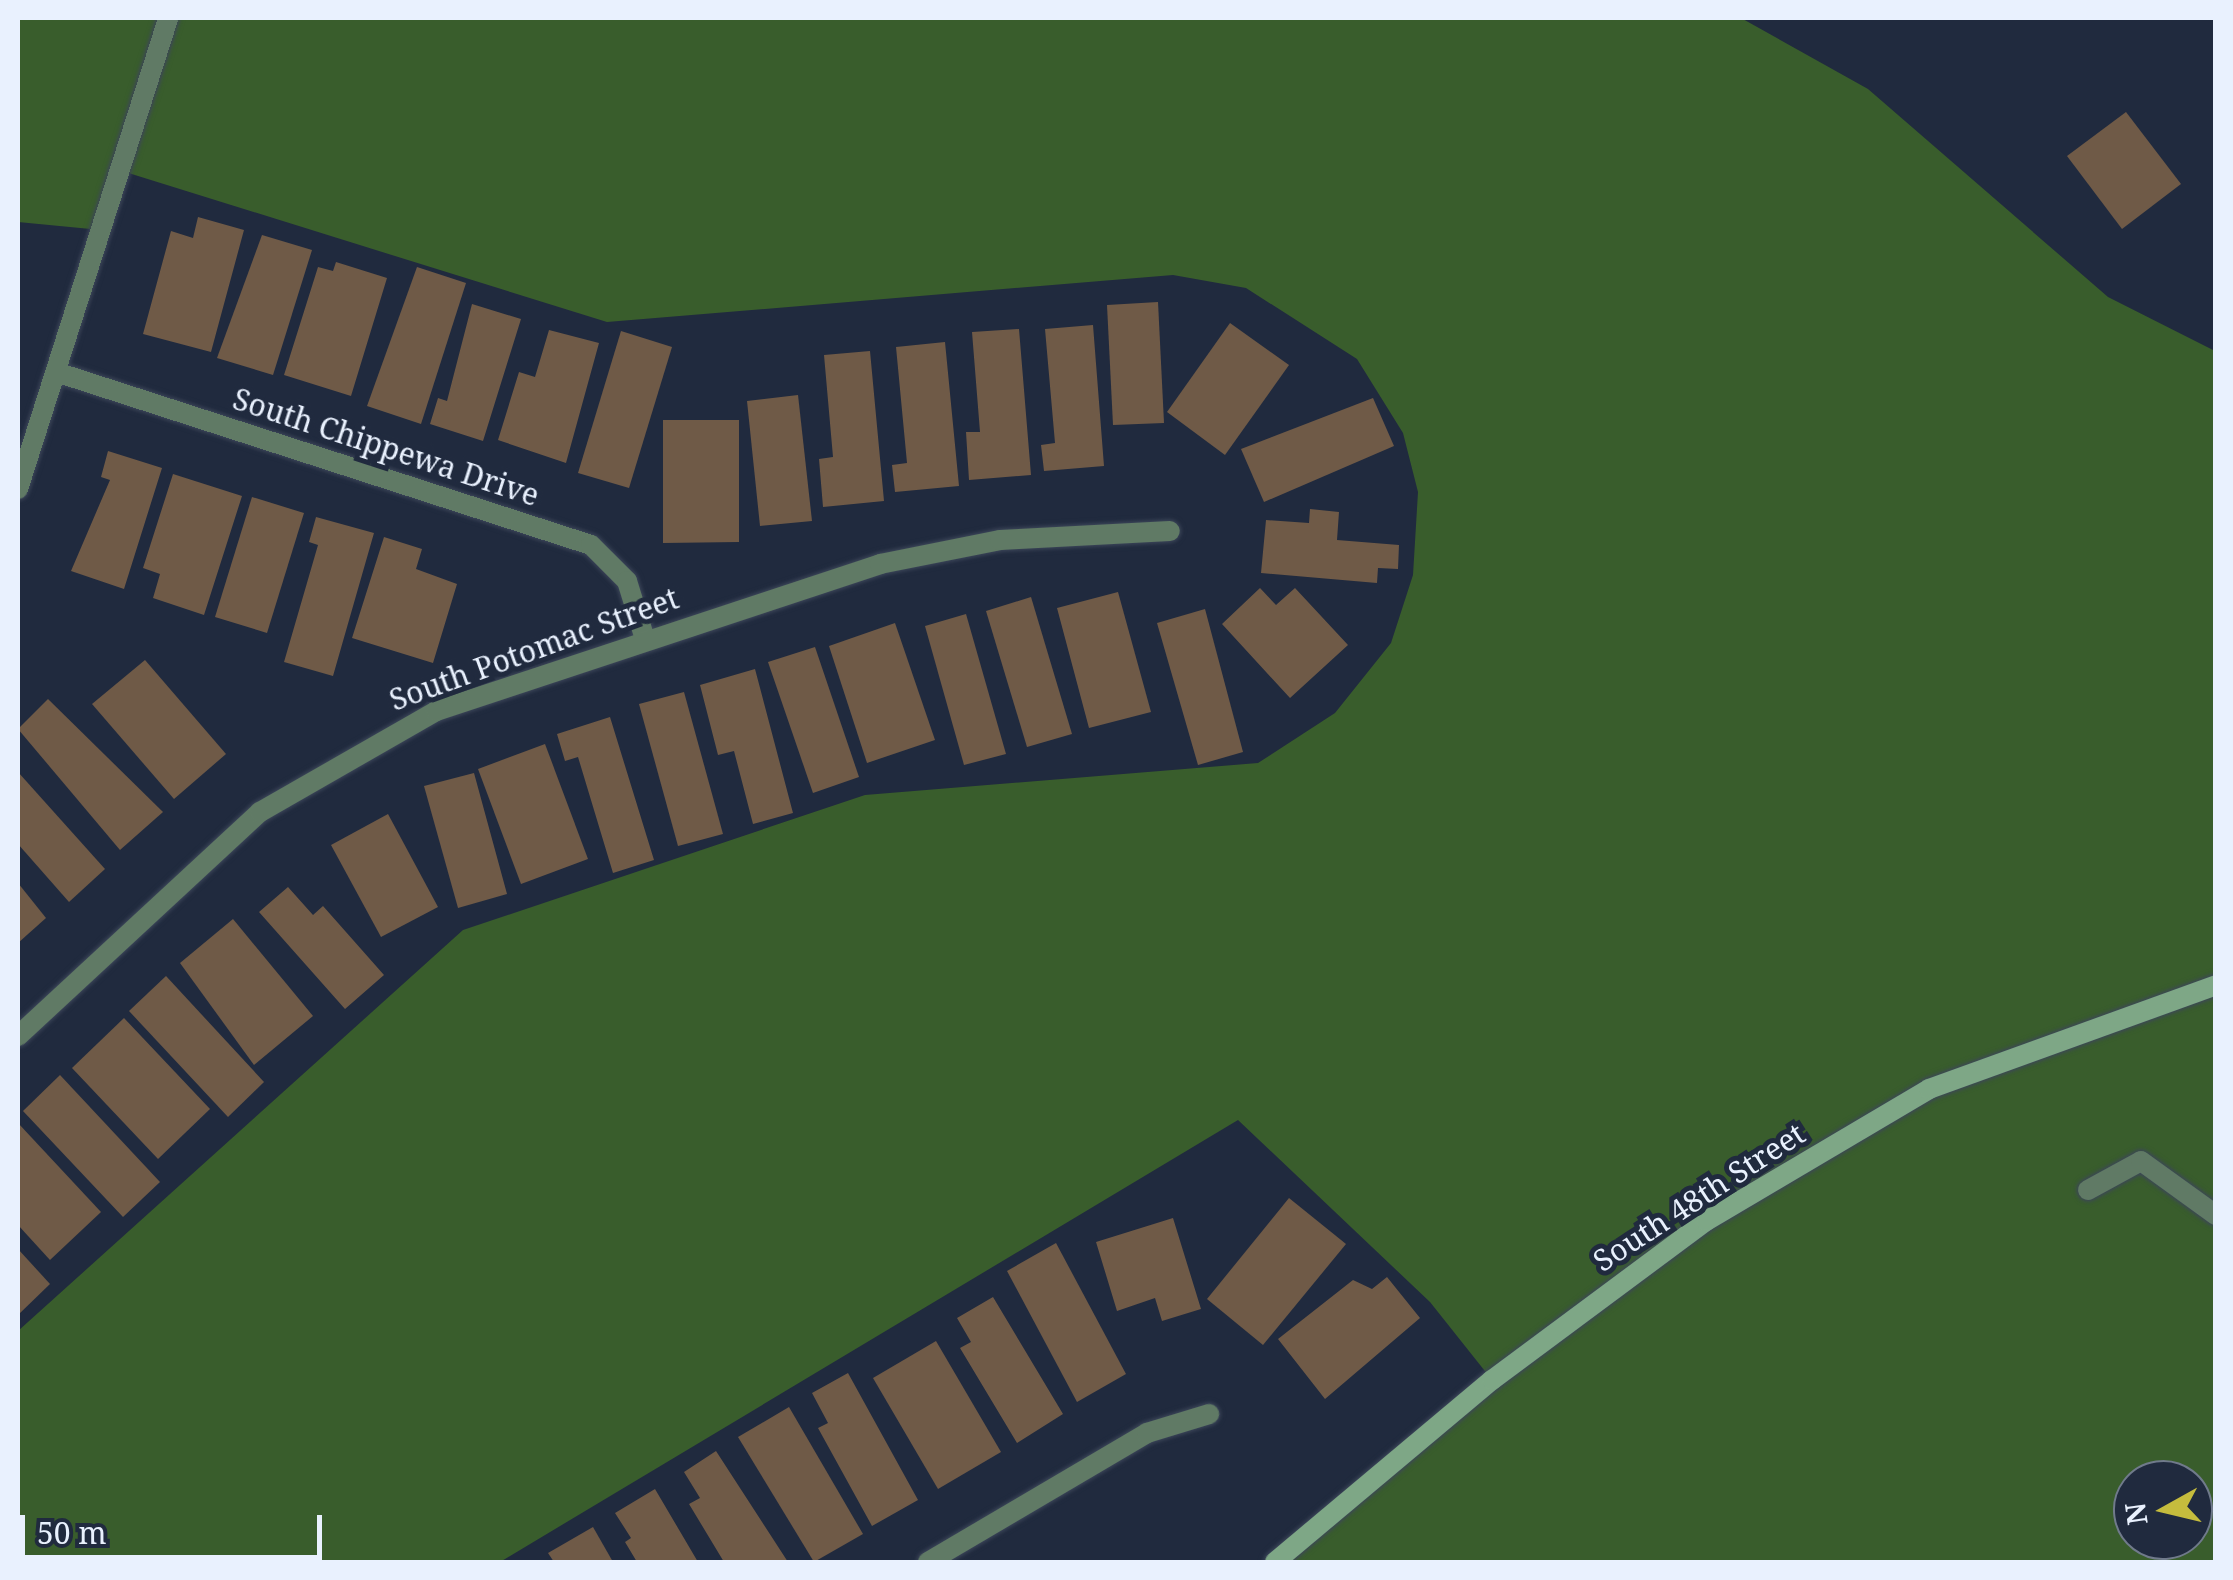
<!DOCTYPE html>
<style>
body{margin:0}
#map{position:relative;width:2233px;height:1580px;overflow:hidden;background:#202a3e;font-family:"Noto Serif",serif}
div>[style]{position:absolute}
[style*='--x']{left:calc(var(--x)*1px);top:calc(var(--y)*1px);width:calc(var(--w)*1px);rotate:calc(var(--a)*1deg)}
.green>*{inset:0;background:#395d2c}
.building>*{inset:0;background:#6f5a47}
.roads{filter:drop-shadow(0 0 2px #3c4659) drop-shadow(0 0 2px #3c4659)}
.service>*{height:20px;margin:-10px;padding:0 10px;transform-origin:10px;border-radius:10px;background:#607a65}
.minor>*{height:20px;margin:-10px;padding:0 10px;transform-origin:10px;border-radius:10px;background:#607a65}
.secondary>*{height:20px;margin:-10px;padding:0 10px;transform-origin:10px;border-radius:10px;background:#7ea786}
span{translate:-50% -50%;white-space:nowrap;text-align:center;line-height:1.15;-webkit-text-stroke:10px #202a3e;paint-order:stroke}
.street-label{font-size:30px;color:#e9f1fe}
.frame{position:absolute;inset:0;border:20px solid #e9f1fe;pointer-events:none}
.north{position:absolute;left:2113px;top:1460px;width:100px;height:100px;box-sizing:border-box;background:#202a3e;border:2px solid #707a8b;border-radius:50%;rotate:262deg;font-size:28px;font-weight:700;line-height:40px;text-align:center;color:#e9f1fe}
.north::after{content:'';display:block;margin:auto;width:35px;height:45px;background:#c5bc3d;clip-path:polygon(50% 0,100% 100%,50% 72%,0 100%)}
.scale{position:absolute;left:20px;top:1515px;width:302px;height:45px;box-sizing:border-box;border:5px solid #e9f1fe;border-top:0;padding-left:12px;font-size:30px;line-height:35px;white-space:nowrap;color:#e9f1fe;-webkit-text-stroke:8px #202a3e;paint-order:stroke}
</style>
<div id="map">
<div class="green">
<div style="clip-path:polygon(evenodd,18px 18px,1741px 18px,1868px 89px,2108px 297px,2215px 351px,2215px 1562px,1275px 1562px,1492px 1380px,1430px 1302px,1238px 1120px,500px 1562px,18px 1562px,18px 1331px,463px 930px,865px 795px,1258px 763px,1335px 713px,1391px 643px,1413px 575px,1418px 492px,1403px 433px,1357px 359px,1246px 288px,1173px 275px,607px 322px,122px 171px,101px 230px,18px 222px,18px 18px,2133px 1480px,2193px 1480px,2193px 1540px,2133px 1540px,2133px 1480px)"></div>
</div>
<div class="building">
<div style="clip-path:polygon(2126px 112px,2181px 184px,2122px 229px,2067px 156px)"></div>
<div style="clip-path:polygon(198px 217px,244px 230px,211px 352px,143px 334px,171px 231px,193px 238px)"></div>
<div style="clip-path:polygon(262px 235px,312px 250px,273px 375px,217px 358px)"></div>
<div style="clip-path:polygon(336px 262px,387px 278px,351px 396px,284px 375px,318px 267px,333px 271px)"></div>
<div style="clip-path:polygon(417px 267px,466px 283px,421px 424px,367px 406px)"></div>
<div style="clip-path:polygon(1158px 302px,1164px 423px,1113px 425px,1107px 305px)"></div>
<div style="clip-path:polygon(472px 304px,521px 319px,483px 441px,430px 424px,438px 398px,447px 401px)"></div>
<div style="clip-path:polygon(1230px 323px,1289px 365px,1225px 455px,1167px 412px)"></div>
<div style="clip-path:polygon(1093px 325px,1104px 466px,1044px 471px,1041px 445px,1055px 443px,1045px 329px)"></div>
<div style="clip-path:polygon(1019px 329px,1031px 475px,969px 480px,966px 432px,980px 432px,972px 332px)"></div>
<div style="clip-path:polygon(549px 330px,599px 343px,566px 463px,498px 440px,519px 372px,535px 377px)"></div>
<div style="clip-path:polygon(621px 331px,672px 347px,629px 488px,578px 473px)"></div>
<div style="clip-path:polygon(945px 342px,959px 486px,895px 492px,892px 465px,907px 463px,896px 347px)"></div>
<div style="clip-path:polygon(870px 351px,884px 501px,823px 507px,819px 459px,833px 457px,824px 355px)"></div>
<div style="clip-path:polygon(798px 395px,812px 521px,760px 526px,747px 401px)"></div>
<div style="clip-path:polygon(1373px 398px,1394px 446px,1264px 502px,1241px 449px)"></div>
<div style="clip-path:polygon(663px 420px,739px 420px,739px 542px,663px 543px)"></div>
<div style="clip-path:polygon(108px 451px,162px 468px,124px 589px,71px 571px,110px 480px,101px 477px)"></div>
<div style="clip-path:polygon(173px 474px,242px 496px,204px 615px,153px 598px,160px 574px,143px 568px)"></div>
<div style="clip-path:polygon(252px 497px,304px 513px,267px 633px,215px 617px)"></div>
<div style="clip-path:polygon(1310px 509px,1339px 512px,1337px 540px,1399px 545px,1398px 569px,1378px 568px,1377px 583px,1261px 573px,1266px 520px,1309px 523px)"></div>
<div style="clip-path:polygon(316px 517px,374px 533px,333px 676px,284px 662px,318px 545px,309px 542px)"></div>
<div style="clip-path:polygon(384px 537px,422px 549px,416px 569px,457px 584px,433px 663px,352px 638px)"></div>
<div style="clip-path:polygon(1260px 588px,1276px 605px,1295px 588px,1348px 645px,1290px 698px,1222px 624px)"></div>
<div style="clip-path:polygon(1118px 592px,1151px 712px,1089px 728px,1057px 608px)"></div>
<div style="clip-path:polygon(1031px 597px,1072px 734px,1027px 747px,986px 611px)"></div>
<div style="clip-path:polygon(1205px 609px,1243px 752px,1198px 765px,1157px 623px)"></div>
<div style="clip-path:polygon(966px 614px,1006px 754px,964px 765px,925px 626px)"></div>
<div style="clip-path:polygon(895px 623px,935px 740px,867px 763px,829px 646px)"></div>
<div style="clip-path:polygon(815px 647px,859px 777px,813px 793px,768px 662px)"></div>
<div style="clip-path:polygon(145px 660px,226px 754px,174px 799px,92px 704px)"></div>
<div style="clip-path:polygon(755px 669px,793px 813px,753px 824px,734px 751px,718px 755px,700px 685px)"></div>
<div style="clip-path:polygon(684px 692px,723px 834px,678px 846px,639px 704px)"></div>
<div style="clip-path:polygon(48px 699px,163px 812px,120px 850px,18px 729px)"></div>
<div style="clip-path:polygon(610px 717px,654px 860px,613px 873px,578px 757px,565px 761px,557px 734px)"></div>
<div style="clip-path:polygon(545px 744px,588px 859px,521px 884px,478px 769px)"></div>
<div style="clip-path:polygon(18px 772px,105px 869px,69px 902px,18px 844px)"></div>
<div style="clip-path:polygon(474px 773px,507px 894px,458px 908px,424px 786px)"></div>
<div style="clip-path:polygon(388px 814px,438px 907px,381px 937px,331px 845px)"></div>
<div style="clip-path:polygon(18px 883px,46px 918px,18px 943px)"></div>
<div style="clip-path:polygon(288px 887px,313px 915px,323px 906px,384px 975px,345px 1009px,259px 912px)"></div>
<div style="clip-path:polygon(233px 919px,313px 1016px,254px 1065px,180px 963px)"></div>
<div style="clip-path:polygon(166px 976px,264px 1082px,228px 1117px,129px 1011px)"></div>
<div style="clip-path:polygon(124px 1018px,210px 1109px,158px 1159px,72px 1068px)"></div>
<div style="clip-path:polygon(60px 1075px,160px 1182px,123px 1217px,23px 1111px)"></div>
<div style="clip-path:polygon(18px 1123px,101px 1212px,50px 1260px,18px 1225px)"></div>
<div style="clip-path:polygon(1289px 1198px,1346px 1244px,1263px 1345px,1207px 1299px)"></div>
<div style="clip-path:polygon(1173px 1218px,1201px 1309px,1162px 1321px,1155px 1298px,1117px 1311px,1096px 1242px)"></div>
<div style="clip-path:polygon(1056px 1243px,1126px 1374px,1077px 1402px,1007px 1271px)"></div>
<div style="clip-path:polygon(18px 1249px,50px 1284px,18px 1315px)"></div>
<div style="clip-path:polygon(1387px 1277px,1420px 1318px,1325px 1399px,1278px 1339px,1353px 1280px,1372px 1289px)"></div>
<div style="clip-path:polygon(993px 1297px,1063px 1414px,1017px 1443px,960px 1348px,971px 1342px,957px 1318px)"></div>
<div style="clip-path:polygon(936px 1341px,1001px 1452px,938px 1489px,873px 1378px)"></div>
<div style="clip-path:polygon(848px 1373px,918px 1500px,872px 1526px,818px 1428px,828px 1423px,812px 1393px)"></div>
<div style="clip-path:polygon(789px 1407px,863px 1534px,814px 1562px,738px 1437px)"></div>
<div style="clip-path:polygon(716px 1451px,788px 1562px,724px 1562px,689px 1504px,700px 1498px,684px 1472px)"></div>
<div style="clip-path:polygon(655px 1489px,698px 1562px,637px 1562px,625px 1542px,631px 1538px,615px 1513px)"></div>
<div style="clip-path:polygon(593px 1527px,613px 1562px,554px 1562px,548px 1553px)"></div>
</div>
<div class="roads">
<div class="service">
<div style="--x:2088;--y:1190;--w:60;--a:-28.7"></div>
<div style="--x:2141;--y:1161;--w:92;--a:35.8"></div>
</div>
<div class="minor">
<div style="--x:56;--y:372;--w:562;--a:17.92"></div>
<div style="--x:591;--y:545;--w:51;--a:45"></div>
<div style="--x:627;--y:581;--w:61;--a:72.8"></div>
<div style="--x:18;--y:489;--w:494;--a:-72.3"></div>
<div style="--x:18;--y:1036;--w:330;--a:-42.8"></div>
<div style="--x:260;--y:812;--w:203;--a:-29.8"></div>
<div style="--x:436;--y:711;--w:468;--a:-18.3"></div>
<div style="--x:880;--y:564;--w:122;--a:-11.3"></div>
<div style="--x:1000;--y:540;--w:170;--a:-3"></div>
<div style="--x:928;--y:1562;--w:254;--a:-30.5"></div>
<div style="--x:1147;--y:1433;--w:65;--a:-17"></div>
</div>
<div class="secondary">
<div style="--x:1275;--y:1562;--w:283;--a:-40"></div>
<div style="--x:1492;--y:1380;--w:267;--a:-36.6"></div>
<div style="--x:1706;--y:1221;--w:259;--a:-30.6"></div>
<div style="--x:1929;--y:1089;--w:305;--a:-19.9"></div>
</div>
</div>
<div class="street-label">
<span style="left:386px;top:447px;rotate:18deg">South Chippewa Drive</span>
<span style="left:534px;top:649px;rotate:-20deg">South Potomac Street</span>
<span style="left:1699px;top:1197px;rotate:-33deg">South 48th Street</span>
</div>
<div class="frame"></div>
<div class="north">N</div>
<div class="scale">50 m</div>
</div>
